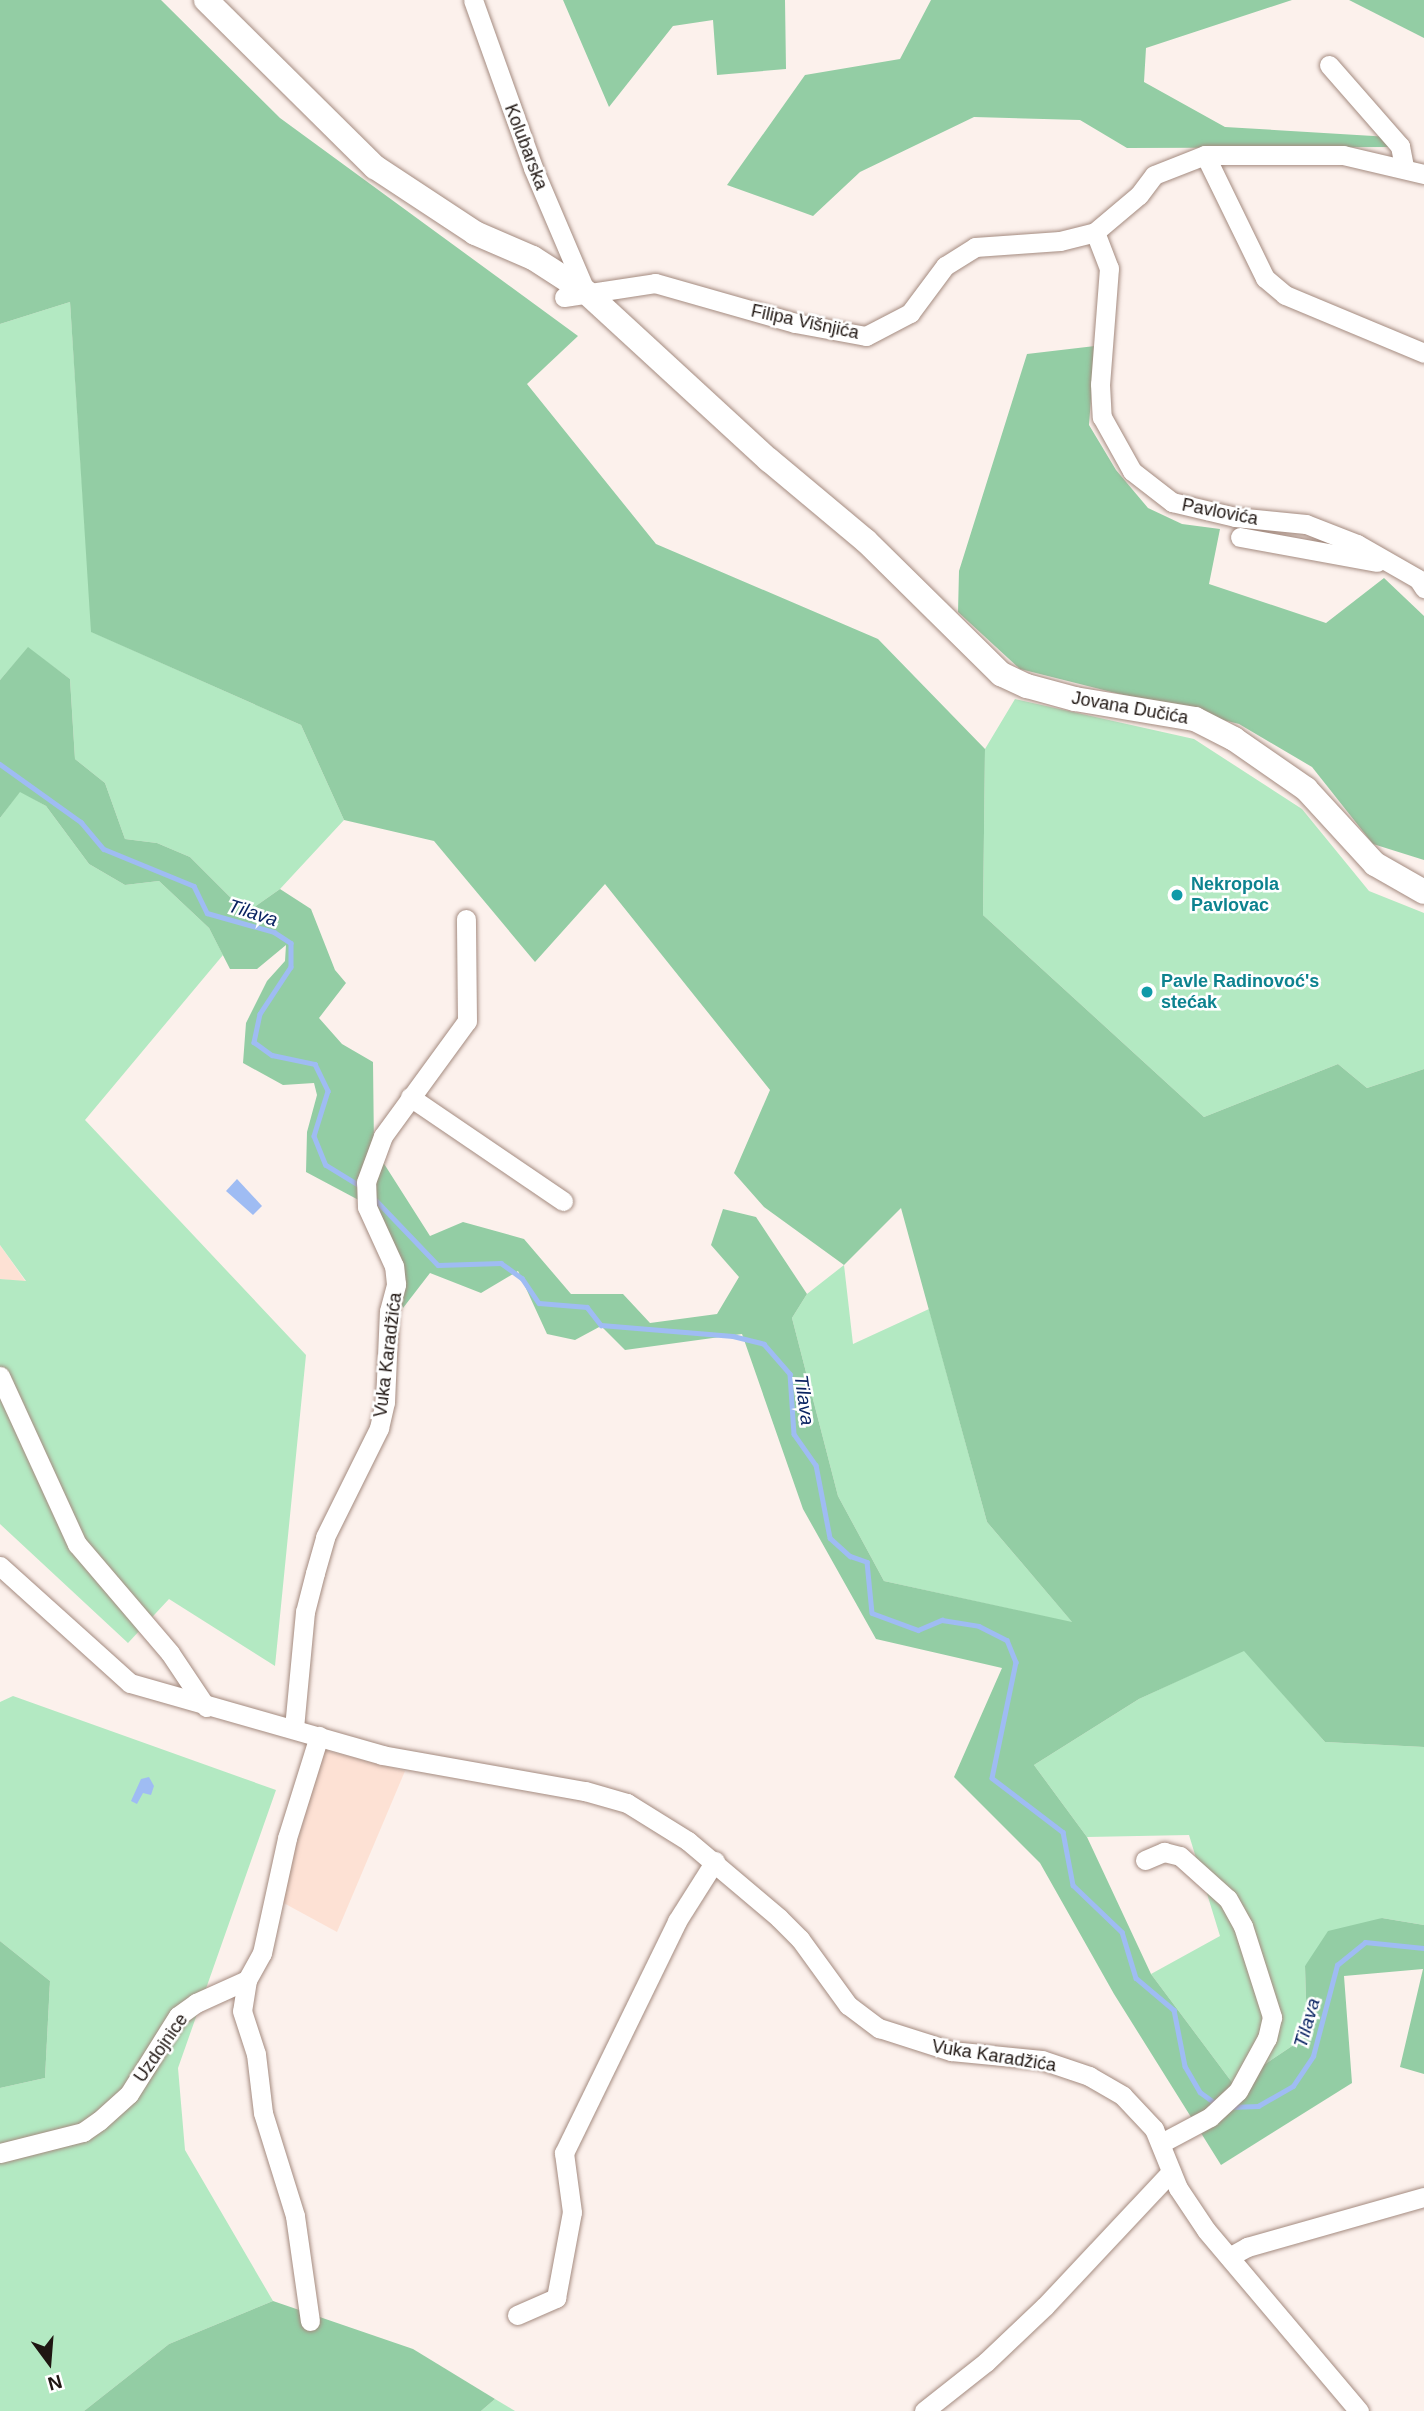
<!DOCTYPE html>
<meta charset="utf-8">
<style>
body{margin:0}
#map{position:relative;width:1424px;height:2411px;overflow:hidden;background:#fcf1ec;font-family:Arial,sans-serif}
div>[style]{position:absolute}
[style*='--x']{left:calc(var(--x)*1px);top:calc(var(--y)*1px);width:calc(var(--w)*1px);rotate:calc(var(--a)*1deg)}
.built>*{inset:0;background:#fde1d4}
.green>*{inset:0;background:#b3e9c2}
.forest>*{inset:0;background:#93cda4}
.water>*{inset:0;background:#9fbcf3}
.stream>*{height:4.5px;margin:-2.25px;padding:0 2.25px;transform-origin:2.25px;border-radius:2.25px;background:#9fbcf3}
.roads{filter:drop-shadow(0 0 2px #a48b80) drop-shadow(0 0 2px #a48b80)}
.minor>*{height:19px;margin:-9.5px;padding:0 9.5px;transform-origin:9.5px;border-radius:9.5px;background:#fff}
.major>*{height:24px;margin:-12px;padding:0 12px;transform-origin:12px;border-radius:12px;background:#fff}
.dots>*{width:19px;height:19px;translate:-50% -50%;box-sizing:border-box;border:4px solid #fff;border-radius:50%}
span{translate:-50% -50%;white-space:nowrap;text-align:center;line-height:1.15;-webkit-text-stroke:5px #fff;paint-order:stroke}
.street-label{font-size:18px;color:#1f1612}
.culture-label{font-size:18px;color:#0d838f;font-weight:700}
.left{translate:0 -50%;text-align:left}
.water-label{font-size:19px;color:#092361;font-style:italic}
.north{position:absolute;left:14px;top:2327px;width:70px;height:70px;-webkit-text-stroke:5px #fff;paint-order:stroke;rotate:164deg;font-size:19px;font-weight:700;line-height:28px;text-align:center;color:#1f1612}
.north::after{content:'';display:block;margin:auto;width:24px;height:32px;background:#1f1612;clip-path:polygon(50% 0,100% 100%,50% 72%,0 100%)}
</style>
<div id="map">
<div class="built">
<div style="clip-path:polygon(0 1245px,26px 1282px,0 1279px)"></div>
<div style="clip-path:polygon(324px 1750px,405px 1771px,337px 1932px,280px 1901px)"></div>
</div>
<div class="green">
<div style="clip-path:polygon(70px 302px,92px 632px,301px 725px,344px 820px,280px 889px,246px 913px,190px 857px,157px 843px,125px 839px,105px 783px,75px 759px,70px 679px,28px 648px,0 680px,0 324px)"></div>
<div style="clip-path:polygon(1015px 699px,1194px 739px,1302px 809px,1369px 891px,1424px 913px,1424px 1069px,1367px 1088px,1338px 1064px,1204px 1117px,983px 915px,985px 749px)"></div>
<div style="clip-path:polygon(20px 791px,46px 806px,89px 864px,125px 885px,159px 881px,209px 928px,223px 955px,85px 1120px,306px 1355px,275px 1666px,169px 1599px,128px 1643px,0 1524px,0 1279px,26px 1281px,0 1245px,0 818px)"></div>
<div style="clip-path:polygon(844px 1265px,853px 1344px,929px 1309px,987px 1522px,1073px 1623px,884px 1581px,838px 1496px,792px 1318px,807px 1294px)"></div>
<div style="clip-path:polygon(1244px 1650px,1325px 1742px,1424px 1747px,1424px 1925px,1382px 1918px,1305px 1966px,1307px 2036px,1234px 2085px,1151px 1974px,1220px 1936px,1189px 1835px,1087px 1837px,1034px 1765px,1139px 1699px)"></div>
<div style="clip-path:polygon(13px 1696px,276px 1790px,178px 2068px,185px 2150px,273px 2301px,169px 2344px,84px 2411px,0 2411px,0 2088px,45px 2078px,50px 1981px,0 1941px,0 1702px)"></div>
<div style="clip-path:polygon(495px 2399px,515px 2411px,481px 2411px)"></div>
</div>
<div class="forest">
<div style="clip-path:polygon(0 0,161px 0,280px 118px,578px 336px,527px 384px,656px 544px,878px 639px,985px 749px,983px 915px,1204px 1117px,1338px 1064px,1367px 1088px,1424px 1069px,1424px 1747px,1325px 1742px,1244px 1651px,1139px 1699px,1034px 1765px,1087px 1837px,1151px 1974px,1234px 2085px,1307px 2036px,1305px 1966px,1328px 1931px,1382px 1918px,1424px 1925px,1424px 2074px,1400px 2067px,1423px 1969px,1344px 1976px,1352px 2083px,1221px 2165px,1114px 1994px,1040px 1863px,954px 1777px,1002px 1668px,876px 1639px,803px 1509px,742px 1334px,625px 1350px,601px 1326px,575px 1340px,547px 1334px,518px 1271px,481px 1293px,430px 1273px,403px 1308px,368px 1205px,306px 1172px,307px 1132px,317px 1095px,314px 1083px,283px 1085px,243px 1063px,246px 1023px,267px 981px,285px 961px,286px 945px,257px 969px,230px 969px,209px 928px,159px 881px,125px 885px,89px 864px,46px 806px,20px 792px,0 818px,0 680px,28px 647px,70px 679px,75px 759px,105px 783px,125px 839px,157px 843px,190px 857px,246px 913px,280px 889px,311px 909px,335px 970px,346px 983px,319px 1018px,342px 1044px,373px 1062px,374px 1148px,430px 1236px,463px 1222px,524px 1239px,571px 1294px,623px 1294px,650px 1323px,717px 1314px,739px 1277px,711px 1245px,723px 1209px,756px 1217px,807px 1294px,792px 1318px,838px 1496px,884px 1581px,1072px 1622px,987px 1522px,901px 1208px,844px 1265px,764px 1207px,734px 1173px,770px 1090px,605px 884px,535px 962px,434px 841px,344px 820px,301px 725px,91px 632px,70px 302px,0 324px)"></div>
<div style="clip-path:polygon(563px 0,785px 0,786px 69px,717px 75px,713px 20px,673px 26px,609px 107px)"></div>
<div style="clip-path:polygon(931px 0,1292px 0,1146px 48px,1144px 82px,1225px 127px,1390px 137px,1390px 147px,1127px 148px,1080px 120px,974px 117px,860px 172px,813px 216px,727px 185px,805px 75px,900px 59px)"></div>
<div style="clip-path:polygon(1349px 0,1424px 0,1424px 38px)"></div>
<div style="clip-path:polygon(1095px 346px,1089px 425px,1116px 470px,1148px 508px,1182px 524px,1220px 529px,1209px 584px,1326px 623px,1384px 578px,1424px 616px,1424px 860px,1373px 844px,1312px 767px,1239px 724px,1020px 669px,958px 612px,959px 571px,1027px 354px)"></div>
<div style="clip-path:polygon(0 1941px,50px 1981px,45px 2078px,0 2088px)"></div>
<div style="clip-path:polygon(273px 2301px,413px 2349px,495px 2399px,481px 2411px,84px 2411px,169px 2344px)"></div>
</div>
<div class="water">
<div style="clip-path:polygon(237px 1179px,262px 1206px,253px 1215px,226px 1191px)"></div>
<div style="clip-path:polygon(149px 1777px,154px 1786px,151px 1795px,143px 1793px,137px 1804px,131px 1801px,141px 1779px)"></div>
</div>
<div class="stream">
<div style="--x:0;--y:764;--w:100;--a:35.6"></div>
<div style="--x:81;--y:822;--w:35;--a:50"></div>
<div style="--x:104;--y:849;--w:97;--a:22.3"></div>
<div style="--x:194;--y:886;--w:30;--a:64"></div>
<div style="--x:207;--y:913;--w:70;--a:15.8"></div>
<div style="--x:274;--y:932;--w:20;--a:33"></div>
<div style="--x:291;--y:943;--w:24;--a:90"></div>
<div style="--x:291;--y:967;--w:56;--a:123.4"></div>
<div style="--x:260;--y:1014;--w:29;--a:102"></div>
<div style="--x:254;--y:1042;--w:22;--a:36"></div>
<div style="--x:272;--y:1055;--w:44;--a:11.8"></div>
<div style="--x:315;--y:1064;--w:30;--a:64"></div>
<div style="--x:328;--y:1091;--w:47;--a:107.3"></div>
<div style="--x:314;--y:1136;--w:31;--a:68"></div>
<div style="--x:326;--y:1165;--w:42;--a:31.4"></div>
<div style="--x:373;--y:1197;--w:94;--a:46.3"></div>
<div style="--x:438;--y:1265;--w:63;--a:-1.8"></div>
<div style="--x:501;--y:1263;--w:26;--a:36"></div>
<div style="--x:522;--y:1278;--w:30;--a:56"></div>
<div style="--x:539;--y:1303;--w:48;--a:4.8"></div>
<div style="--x:587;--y:1307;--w:23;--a:52"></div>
<div style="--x:601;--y:1325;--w:132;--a:4.8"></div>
<div style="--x:733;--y:1336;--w:32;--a:14"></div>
<div style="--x:764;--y:1344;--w:40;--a:49"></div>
<div style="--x:790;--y:1374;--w:60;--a:86.2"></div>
<div style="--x:794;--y:1434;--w:38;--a:55"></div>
<div style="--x:816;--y:1465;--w:74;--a:79.1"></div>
<div style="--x:830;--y:1538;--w:27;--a:42"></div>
<div style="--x:850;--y:1556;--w:18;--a:19"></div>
<div style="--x:867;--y:1562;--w:51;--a:84.4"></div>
<div style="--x:872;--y:1613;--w:49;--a:20.3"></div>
<div style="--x:918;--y:1630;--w:26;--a:-23"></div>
<div style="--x:942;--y:1620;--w:37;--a:9"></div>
<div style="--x:979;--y:1626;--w:31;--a:27"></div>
<div style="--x:1007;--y:1640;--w:24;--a:68"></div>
<div style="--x:1016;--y:1662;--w:118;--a:101.7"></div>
<div style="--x:992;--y:1778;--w:89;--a:37.3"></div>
<div style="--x:1063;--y:1832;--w:54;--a:79.3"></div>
<div style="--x:1073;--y:1885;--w:68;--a:43.8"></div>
<div style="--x:1122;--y:1932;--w:48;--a:73.1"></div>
<div style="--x:1136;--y:1978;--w:50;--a:40.1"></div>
<div style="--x:1174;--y:2010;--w:57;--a:78.9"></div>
<div style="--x:1185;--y:2066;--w:30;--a:60"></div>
<div style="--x:1200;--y:2092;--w:19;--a:36"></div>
<div style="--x:1230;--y:2107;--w:28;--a:-2"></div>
<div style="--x:1258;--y:2106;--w:40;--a:-29.7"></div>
<div style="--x:1293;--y:2086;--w:36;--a:-56"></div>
<div style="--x:1313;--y:2056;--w:94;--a:-75.2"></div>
<div style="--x:1337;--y:1965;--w:36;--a:-39"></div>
<div style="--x:1365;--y:1942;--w:59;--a:5.8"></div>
</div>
<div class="roads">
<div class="minor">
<div style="--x:473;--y:0;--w:178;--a:70.3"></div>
<div style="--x:533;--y:168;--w:135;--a:66.9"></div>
<div style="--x:1329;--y:65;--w:108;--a:48.8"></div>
<div style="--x:1400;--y:146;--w:21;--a:79"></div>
<div style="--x:1205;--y:155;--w:137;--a:64"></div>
<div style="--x:1265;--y:278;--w:26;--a:40"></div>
<div style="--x:1285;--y:295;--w:151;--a:22.6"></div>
<div style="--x:1095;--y:232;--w:39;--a:69"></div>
<div style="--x:1109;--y:268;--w:116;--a:94.4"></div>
<div style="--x:1100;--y:384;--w:33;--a:87"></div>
<div style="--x:1102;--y:417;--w:62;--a:60.9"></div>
<div style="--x:1132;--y:471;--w:51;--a:37.8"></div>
<div style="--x:1172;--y:502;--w:65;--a:13.4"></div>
<div style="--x:1235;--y:517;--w:71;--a:5.6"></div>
<div style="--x:1306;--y:524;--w:55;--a:21.4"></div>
<div style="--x:1357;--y:544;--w:70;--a:29.8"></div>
<div style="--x:1418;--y:579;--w:11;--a:56"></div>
<div style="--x:564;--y:297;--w:92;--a:-8.7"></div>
<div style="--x:655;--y:283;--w:146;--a:15.9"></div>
<div style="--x:795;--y:323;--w:72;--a:10.4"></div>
<div style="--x:866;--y:336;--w:50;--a:-27.6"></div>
<div style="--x:910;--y:313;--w:59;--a:-53.3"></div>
<div style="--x:945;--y:266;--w:36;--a:-32"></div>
<div style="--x:975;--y:247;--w:85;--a:-4"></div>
<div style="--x:1060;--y:241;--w:36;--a:-14"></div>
<div style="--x:1095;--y:232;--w:57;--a:-40.1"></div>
<div style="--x:1139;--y:195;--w:25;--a:-53"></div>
<div style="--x:1154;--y:175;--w:55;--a:-21.4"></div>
<div style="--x:1205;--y:155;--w:138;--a:0"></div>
<div style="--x:1343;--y:155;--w:83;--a:13.2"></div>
<div style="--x:1240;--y:537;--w:139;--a:10.3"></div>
<div style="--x:410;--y:1097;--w:185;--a:34.2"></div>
<div style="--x:0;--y:1376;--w:185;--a:65.4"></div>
<div style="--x:77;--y:1544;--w:143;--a:49.5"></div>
<div style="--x:170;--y:1653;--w:65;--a:56.3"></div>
<div style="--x:0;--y:1566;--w:175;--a:42"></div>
<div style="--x:130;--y:1683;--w:262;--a:15.9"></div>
<div style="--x:382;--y:1755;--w:206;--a:10.1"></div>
<div style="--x:585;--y:1791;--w:44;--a:15.9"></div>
<div style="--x:627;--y:1803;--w:72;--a:31.9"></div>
<div style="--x:688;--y:1841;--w:119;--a:40.2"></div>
<div style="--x:779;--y:1918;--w:30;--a:45"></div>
<div style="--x:800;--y:1939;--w:82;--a:54"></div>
<div style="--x:848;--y:2005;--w:39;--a:37"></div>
<div style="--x:879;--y:2028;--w:76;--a:17.7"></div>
<div style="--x:951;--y:2051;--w:91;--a:5.6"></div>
<div style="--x:1042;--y:2060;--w:50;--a:18.8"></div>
<div style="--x:1089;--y:2076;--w:39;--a:30"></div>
<div style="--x:1123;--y:2096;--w:45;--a:46.8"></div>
<div style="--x:1154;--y:2129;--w:64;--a:67.9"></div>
<div style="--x:1178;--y:2188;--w:50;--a:56.3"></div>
<div style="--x:1206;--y:2230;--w:237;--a:49.8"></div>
<div style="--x:294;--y:1728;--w:117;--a:-84.6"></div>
<div style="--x:305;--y:1612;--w:40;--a:-75.6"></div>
<div style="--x:315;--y:1573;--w:37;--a:-74"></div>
<div style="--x:325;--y:1537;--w:122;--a:-63.6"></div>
<div style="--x:379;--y:1428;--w:27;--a:-77"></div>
<div style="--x:385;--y:1402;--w:91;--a:-87.5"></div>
<div style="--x:389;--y:1311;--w:28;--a:-75"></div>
<div style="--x:396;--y:1284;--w:18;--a:-96"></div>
<div style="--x:394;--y:1266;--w:65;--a:-114.6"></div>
<div style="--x:367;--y:1207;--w:25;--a:-92"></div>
<div style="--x:366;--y:1182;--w:49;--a:-69.7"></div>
<div style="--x:383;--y:1136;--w:142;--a:-53.9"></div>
<div style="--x:467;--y:1021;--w:102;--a:-90.6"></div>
<div style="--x:1145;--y:1860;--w:21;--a:-23"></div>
<div style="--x:1164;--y:1852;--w:16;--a:14"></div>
<div style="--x:1180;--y:1856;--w:64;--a:41.9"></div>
<div style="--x:1228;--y:1899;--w:31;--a:61"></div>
<div style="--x:1243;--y:1926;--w:96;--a:72.3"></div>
<div style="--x:1272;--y:2017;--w:22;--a:103"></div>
<div style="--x:1267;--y:2038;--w:60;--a:118.7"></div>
<div style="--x:1238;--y:2091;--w:38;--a:137"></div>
<div style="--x:1210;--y:2117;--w:55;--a:152"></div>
<div style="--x:247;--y:1980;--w:31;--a:99"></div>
<div style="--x:242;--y:2011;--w:45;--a:72"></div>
<div style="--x:256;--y:2054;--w:59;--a:83.2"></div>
<div style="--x:263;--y:2113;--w:108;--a:72.7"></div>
<div style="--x:295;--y:2216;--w:106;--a:81.9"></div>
<div style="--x:0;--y:2153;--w:86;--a:-14.2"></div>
<div style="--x:83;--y:2132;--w:19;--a:-35"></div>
<div style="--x:99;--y:2121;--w:40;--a:-42"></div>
<div style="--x:129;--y:2094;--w:92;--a:-57.9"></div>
<div style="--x:178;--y:2016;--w:22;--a:-36"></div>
<div style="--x:196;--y:2003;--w:56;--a:-24.3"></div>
<div style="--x:247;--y:1980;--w:31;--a:-61"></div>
<div style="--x:262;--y:1953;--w:118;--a:-77.7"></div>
<div style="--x:287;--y:1838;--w:107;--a:-72.6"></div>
<div style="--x:1229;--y:2257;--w:21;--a:-29"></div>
<div style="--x:1247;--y:2247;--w:184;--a:-15.8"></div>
<div style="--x:517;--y:2315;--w:43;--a:-23.6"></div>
<div style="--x:556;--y:2298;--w:87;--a:-79.5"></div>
<div style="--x:572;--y:2212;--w:60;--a:-97.7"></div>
<div style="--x:564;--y:2153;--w:258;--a:-64"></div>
<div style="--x:677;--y:1921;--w:71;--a:-57.7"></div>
<div style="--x:924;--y:2411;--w:79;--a:-38.3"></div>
<div style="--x:986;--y:2362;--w:81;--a:-43.5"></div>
<div style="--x:1045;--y:2306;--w:184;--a:-46.8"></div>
</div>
<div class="major">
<div style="--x:206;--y:0;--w:238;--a:44.7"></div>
<div style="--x:375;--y:167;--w:120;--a:33.4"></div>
<div style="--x:475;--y:233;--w:63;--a:23.3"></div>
<div style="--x:533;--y:258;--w:63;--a:32.7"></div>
<div style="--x:586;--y:292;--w:248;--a:42.6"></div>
<div style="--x:769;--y:460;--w:126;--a:39.9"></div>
<div style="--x:866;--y:541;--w:190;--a:44.6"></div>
<div style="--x:1001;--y:674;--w:29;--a:25"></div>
<div style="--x:1027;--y:686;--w:50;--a:15.2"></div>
<div style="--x:1075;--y:699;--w:122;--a:9.5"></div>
<div style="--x:1195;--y:719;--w:44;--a:27.1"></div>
<div style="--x:1234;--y:739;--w:88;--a:34.8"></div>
<div style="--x:1306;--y:789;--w:102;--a:47.4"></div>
<div style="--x:1375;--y:864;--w:56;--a:29.7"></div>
</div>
</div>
<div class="dots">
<div style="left:1177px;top:895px;background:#0f9aa8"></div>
<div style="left:1147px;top:992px;background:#0f9aa8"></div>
</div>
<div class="street-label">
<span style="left:526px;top:147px;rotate:69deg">Kolubarska</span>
<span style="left:805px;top:322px;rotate:12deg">Filipa Višnjića</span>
<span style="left:1220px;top:512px;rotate:11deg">Pavlovića</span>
<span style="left:1130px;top:708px;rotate:10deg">Jovana Dučića</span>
<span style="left:388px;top:1355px;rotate:-83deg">Vuka Karadžića</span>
<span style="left:161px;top:2048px;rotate:-55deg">Uzdojnice</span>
<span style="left:994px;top:2056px;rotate:9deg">Vuka Karadžića</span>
</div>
<div class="culture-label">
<span class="left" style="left:1191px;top:895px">Nekropola<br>Pavlovac</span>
<span class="left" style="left:1161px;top:992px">Pavle Radinovoć's<br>stećak</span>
</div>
<div class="water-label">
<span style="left:253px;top:913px;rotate:18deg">Tilava</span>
<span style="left:804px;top:1400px;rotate:82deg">Tilava</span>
<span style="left:1307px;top:2023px;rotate:-74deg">Tilava</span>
</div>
<div class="north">N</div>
</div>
